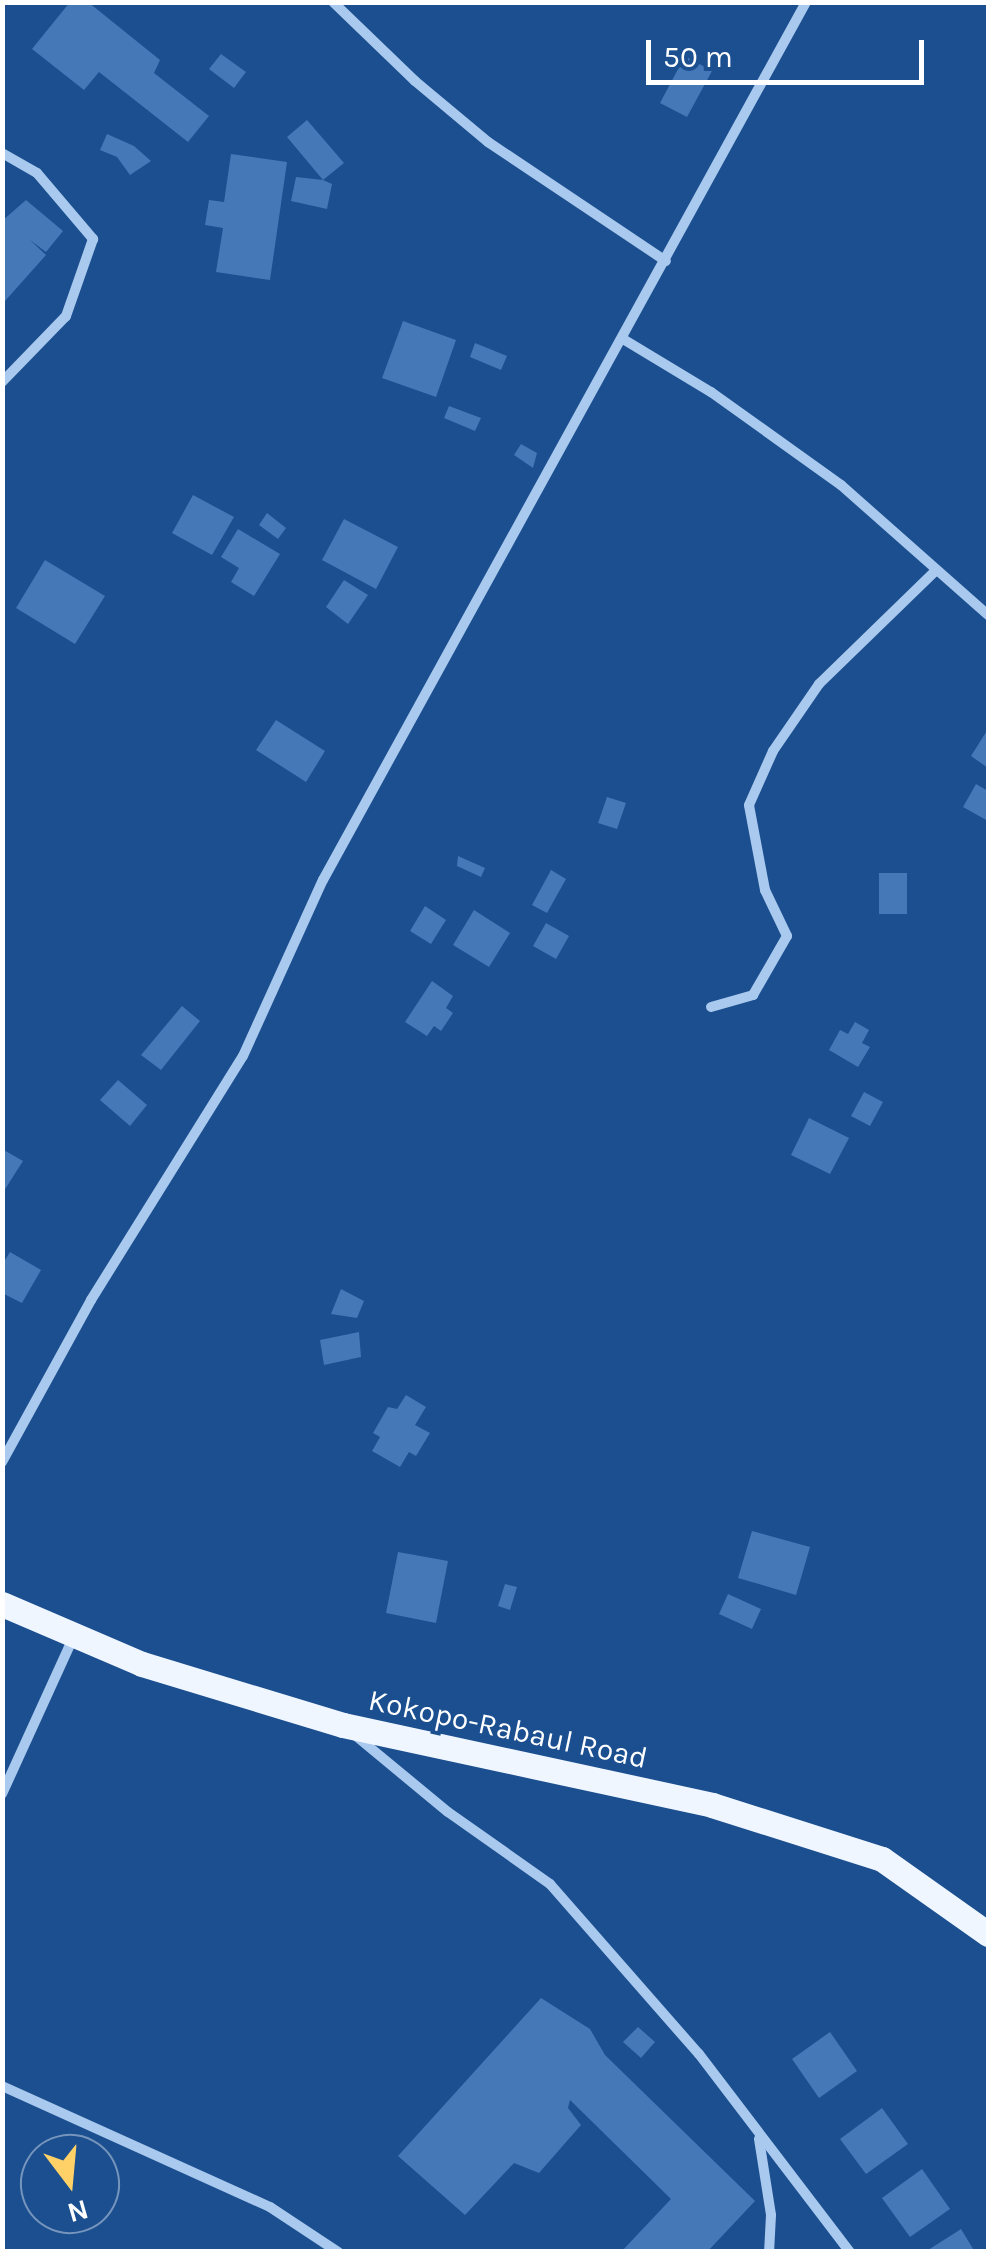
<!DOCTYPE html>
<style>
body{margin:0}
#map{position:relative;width:991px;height:2254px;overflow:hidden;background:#1b4f8f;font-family:Karla,sans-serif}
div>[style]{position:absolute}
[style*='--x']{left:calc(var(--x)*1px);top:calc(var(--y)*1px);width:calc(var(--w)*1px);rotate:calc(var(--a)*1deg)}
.building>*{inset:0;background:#4478b7}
.minor>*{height:10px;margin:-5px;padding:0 5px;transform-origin:5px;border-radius:5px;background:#a9c9ee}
.primary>*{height:25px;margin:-12.5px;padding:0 12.5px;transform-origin:12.5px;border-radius:12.5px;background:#f0f6ff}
span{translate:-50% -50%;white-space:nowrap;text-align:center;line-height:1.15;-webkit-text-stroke:8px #1b4f8f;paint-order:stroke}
.street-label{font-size:30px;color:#fff}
.frame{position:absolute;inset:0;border:5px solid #fff;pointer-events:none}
.north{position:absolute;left:20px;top:2134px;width:100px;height:100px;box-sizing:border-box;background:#1b4f8f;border:2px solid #7695bc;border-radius:50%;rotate:164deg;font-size:28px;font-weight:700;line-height:40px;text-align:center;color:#fff}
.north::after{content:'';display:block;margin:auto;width:35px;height:45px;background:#ffd166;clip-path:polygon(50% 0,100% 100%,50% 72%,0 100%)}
.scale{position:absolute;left:646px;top:40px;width:278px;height:45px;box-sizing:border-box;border:5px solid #fff;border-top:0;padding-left:12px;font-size:30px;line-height:35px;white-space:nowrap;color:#fff;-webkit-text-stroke:8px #1b4f8f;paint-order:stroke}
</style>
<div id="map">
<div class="building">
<div style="clip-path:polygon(70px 2px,88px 2px,160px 60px,154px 73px,209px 116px,188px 142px,99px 72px,84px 90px,32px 49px)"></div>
<div style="clip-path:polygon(221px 54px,246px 72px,234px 88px,209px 69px)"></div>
<div style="clip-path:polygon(685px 56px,712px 71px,687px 117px,660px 103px)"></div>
<div style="clip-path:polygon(307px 120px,344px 163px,323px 180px,332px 184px,327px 209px,291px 201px,296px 177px,323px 180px,287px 137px)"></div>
<div style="clip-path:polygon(107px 134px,134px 146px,151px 161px,130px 175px,117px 157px,100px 150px)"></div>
<div style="clip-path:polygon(231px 154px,287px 162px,270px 280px,216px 272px,223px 228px,205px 225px,209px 200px,224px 202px)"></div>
<div style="clip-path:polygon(26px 200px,63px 231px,46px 252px,30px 240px,46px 255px,5px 301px,2px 221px)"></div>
<div style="clip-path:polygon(403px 321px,456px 340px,436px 397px,382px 378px)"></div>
<div style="clip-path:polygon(475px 343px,507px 356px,501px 370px,470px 357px)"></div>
<div style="clip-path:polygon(449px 406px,481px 418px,475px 431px,444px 418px)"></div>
<div style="clip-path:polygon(521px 444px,537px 453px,533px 468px,514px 455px)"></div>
<div style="clip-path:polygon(193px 495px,234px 517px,212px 555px,172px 533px)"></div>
<div style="clip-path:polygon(267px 513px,286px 528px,278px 539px,259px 525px)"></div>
<div style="clip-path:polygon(344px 519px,398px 547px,376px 589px,322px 560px)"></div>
<div style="clip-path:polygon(238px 529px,280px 554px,254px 596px,231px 582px,239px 568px,221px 557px)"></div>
<div style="clip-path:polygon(45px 560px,105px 596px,75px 644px,16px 608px)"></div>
<div style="clip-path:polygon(344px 580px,368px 595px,348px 624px,326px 607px)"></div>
<div style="clip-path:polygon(276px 720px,325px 751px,306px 782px,256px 750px)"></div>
<div style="clip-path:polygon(988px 729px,988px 768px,971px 756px)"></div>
<div style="clip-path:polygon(976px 784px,988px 791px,988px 821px,963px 807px)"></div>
<div style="clip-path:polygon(607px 797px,626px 803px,617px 829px,598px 823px)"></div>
<div style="clip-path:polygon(458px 856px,485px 868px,481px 877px,457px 866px)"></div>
<div style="clip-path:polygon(551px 870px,566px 879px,547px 913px,532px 905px)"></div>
<div style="clip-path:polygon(879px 873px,907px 873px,907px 914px,879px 914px)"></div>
<div style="clip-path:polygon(425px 906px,446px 920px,431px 944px,410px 931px)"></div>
<div style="clip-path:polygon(474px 910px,510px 933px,489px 967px,453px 945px)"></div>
<div style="clip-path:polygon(546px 923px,569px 936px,556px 959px,533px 946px)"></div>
<div style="clip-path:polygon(432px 981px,453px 996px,446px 1008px,453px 1013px,441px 1031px,434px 1026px,427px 1036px,405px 1022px)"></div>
<div style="clip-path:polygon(182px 1006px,200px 1021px,161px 1070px,141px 1055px)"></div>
<div style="clip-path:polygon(855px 1022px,869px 1030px,862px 1043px,870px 1047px,858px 1067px,829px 1050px,840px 1030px,848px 1034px)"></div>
<div style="clip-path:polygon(118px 1080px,147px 1105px,130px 1126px,100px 1100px)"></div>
<div style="clip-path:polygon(864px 1092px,883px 1102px,870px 1126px,851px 1116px)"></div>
<div style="clip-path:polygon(809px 1118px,849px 1138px,830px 1174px,791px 1155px)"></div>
<div style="clip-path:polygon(2px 1149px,23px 1161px,2px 1194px)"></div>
<div style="clip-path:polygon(10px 1252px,41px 1270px,22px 1303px,2px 1293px,2px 1265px)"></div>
<div style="clip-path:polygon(341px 1289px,364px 1301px,357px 1318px,331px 1314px)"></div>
<div style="clip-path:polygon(359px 1332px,361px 1357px,324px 1365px,320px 1340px)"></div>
<div style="clip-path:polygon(406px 1395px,426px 1407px,415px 1425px,430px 1433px,416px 1456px,409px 1452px,400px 1467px,372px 1451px,380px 1437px,373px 1433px,388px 1407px,397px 1409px)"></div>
<div style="clip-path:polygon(752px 1531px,810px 1547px,796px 1595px,738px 1578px)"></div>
<div style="clip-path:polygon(398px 1552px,448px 1561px,436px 1623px,386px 1613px)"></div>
<div style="clip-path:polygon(505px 1584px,517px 1587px,510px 1610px,498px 1606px)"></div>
<div style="clip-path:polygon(728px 1594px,761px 1609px,752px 1629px,719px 1614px)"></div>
<div style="clip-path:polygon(541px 1998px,590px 2029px,605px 2055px,755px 2201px,707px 2252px,621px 2252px,671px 2199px,570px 2100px,568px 2108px,581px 2125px,539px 2173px,514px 2163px,465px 2215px,398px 2156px)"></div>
<div style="clip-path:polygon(638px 2027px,655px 2042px,641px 2058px,623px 2042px)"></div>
<div style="clip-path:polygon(830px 2032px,857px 2071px,819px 2098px,792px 2059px)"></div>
<div style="clip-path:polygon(882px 2108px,908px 2144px,866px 2174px,840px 2139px)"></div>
<div style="clip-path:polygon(922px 2169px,950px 2209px,910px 2237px,882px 2198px)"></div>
<div style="clip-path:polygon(961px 2229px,975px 2252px,925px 2252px)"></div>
</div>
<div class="minor">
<div style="--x:333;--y:2;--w:114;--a:43.9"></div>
<div style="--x:415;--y:81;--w:95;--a:39.9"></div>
<div style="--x:488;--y:142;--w:214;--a:33.8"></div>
<div style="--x:2;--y:153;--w:40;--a:29.7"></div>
<div style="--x:37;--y:173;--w:87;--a:49.7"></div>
<div style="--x:93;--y:239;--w:82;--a:109.3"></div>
<div style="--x:66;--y:316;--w:92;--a:134.1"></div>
<div style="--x:623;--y:339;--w:103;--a:31.1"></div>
<div style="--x:711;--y:392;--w:160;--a:35.6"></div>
<div style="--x:841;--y:485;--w:196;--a:41.5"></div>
<div style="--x:711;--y:1007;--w:44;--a:-15.9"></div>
<div style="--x:753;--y:995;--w:68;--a:-60"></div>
<div style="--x:787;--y:936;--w:51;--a:-115.6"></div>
<div style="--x:765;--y:890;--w:86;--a:-100.7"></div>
<div style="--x:749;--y:805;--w:59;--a:-66"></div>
<div style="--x:773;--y:751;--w:81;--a:-55.5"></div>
<div style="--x:819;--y:684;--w:162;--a:-44.2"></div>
<div style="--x:2;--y:1462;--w:185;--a:-61.2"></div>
<div style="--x:91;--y:1300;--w:287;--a:-58.1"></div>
<div style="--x:243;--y:1056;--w:193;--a:-65.6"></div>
<div style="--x:323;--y:880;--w:1002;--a:-61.18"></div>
<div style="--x:356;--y:1736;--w:119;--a:39.6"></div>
<div style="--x:448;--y:1812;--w:125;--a:35.2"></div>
<div style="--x:550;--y:1884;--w:226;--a:48.8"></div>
<div style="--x:699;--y:2054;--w:249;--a:52.7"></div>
<div style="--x:2;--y:1794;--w:174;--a:-65.5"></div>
<div style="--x:2;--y:2086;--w:294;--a:24.3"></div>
<div style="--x:270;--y:2207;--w:82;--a:33.5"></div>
<div style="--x:759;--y:2139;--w:77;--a:81"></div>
<div style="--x:771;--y:2215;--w:37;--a:93"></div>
</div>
<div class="primary">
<div style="--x:2;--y:1604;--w:152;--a:23.2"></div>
<div style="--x:142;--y:1664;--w:210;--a:16.9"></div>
<div style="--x:343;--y:1725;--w:378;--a:12.2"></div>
<div style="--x:712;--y:1805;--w:178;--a:17.6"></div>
<div style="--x:882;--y:1859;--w:130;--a:35.3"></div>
</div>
<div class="street-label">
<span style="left:508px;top:1729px;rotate:12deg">Kokopo-Rabaul Road</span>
</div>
<div class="frame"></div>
<div class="north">N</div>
<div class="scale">50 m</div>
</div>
